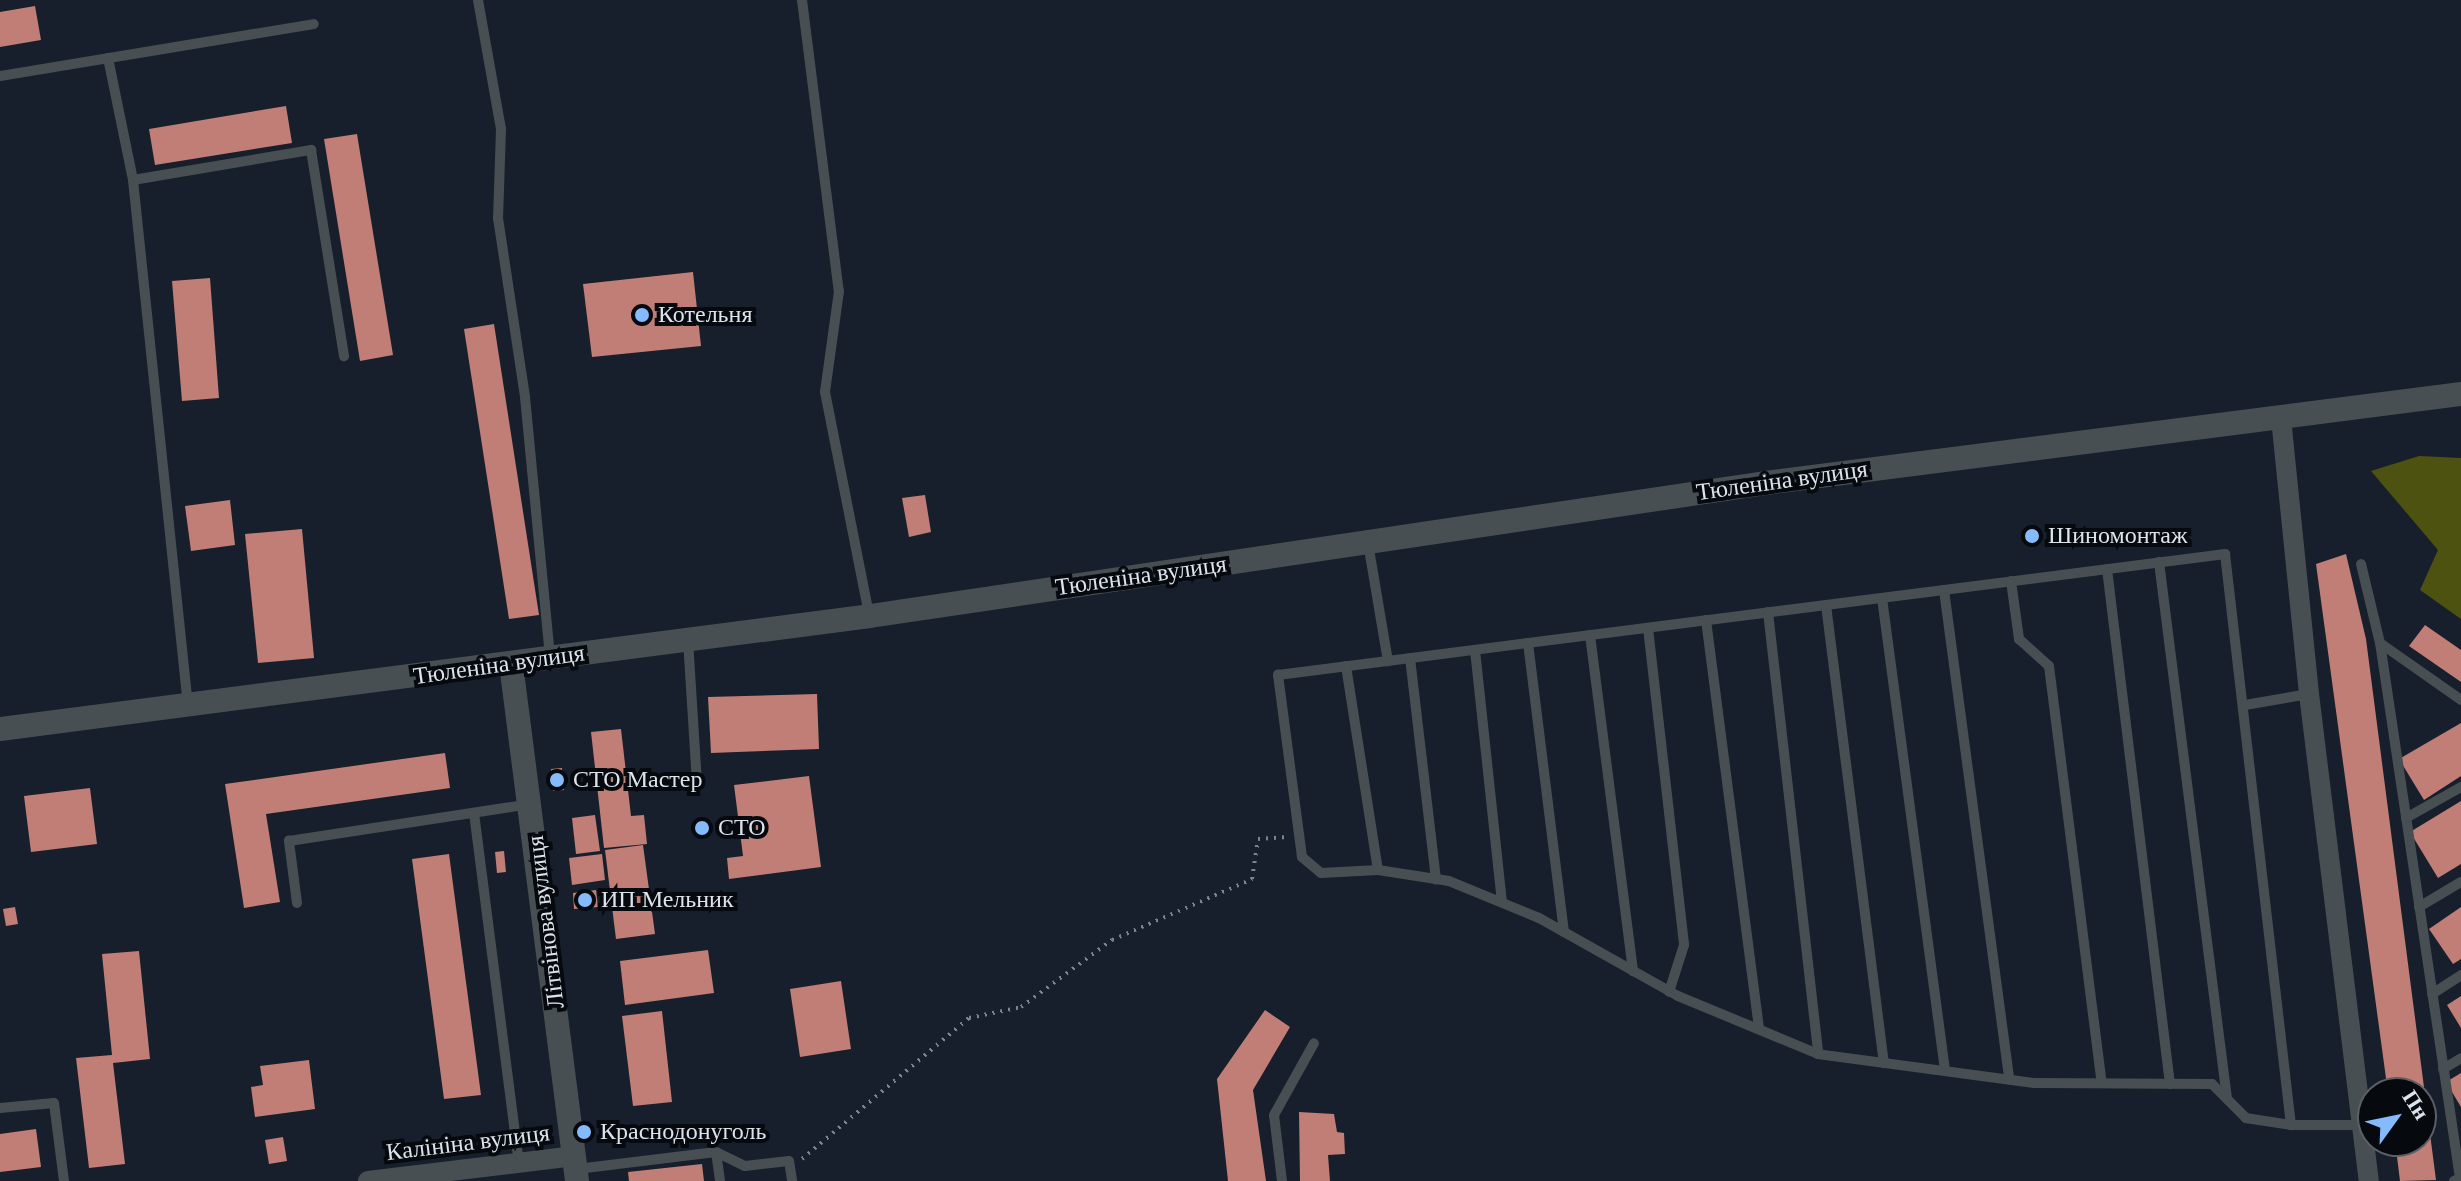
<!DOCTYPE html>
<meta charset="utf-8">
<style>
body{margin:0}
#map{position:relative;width:2461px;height:1181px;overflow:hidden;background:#161f2b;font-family:"Times New Roman",serif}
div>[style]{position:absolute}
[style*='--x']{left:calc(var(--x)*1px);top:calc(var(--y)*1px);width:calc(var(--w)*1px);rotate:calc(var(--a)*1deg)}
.forest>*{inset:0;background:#4d5211}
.building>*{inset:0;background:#c17e76}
.path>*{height:4px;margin-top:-2px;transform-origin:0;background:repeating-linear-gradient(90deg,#7c848d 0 2px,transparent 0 8px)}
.service>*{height:10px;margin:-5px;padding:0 5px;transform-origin:5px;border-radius:5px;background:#474f52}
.minor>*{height:20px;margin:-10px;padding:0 10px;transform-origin:10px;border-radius:10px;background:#474f52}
.tertiary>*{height:24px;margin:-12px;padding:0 12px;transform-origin:12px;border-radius:12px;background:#474f52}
.dots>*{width:22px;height:22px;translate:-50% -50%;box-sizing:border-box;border:4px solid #06090e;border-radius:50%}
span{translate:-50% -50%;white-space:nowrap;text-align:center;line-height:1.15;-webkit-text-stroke:8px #06090e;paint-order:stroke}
.poi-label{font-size:24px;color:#dce3eb}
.left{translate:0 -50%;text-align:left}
.street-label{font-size:24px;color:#dce3eb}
.north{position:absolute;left:2357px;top:1077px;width:80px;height:80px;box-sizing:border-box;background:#06090e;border:2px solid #5c6066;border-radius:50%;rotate:57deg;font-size:22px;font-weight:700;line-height:32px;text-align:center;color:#dce3eb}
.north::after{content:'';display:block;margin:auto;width:28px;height:36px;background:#86bbfb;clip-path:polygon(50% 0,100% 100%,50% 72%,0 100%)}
</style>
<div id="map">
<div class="forest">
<div style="clip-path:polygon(2419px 456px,2461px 458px,2461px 619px,2420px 590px,2438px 550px,2371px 471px)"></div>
</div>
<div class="building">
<div style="clip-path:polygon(35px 6px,41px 40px,0 47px,0 12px)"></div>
<div style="clip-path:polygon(286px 106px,292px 143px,155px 165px,149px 129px)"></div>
<div style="clip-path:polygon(357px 134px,393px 355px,360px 361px,324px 139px)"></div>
<div style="clip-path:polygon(693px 272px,701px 346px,592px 357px,583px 284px)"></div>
<div style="clip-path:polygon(210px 278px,219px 398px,182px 401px,172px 281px)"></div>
<div style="clip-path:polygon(494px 324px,539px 615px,509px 619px,464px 329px)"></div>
<div style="clip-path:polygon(925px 495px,931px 532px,909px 537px,902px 498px)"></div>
<div style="clip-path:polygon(230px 500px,235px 545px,191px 551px,185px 506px)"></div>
<div style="clip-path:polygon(302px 529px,314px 658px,258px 663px,245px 534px)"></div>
<div style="clip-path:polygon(2346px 554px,2366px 639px,2436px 1180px,2400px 1181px,2395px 1141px,2421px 1141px,2421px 1093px,2388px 1093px,2316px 564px)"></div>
<div style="clip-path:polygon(2425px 625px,2461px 650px,2461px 682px,2409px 646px)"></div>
<div style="clip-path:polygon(817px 694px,819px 749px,711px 753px,708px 697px)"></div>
<div style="clip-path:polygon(2461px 723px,2461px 776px,2424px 800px,2399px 759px)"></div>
<div style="clip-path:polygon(621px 729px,631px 816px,644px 815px,647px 844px,604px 848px,591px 732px)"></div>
<div style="clip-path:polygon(445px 753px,450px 788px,266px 814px,280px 902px,244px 908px,225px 784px)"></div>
<div style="clip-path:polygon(562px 768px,564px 790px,553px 791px,551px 769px)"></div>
<div style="clip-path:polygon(809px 776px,821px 867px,729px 879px,727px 858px,743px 856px,734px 785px)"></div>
<div style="clip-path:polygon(90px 788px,97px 844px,31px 852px,24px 796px)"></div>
<div style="clip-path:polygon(2461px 801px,2461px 864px,2438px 878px,2410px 832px)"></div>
<div style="clip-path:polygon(595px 815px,600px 851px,576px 854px,572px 818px)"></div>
<div style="clip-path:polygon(643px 845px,655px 934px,616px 939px,605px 850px)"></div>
<div style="clip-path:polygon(504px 851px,506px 872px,497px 873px,495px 852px)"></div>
<div style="clip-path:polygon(449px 854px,481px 1095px,444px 1099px,412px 859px)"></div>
<div style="clip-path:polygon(602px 854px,605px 880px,572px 885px,569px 858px)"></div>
<div style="clip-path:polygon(596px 890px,598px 907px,574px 909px,573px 893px)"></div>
<div style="clip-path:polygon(15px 907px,18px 924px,6px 926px,3px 909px)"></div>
<div style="clip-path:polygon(2461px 907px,2461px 959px,2453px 964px,2429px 929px)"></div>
<div style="clip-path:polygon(708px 950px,714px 993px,625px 1005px,620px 961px)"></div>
<div style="clip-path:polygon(139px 951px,150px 1059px,113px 1063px,125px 1164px,89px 1168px,76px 1058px,112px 1055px,102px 954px)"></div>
<div style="clip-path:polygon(841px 981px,851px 1049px,800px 1057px,790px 989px)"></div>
<div style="clip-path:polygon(2461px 996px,2461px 1028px,2447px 1005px)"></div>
<div style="clip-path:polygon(1265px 1010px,1290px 1027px,1253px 1090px,1266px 1181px,1228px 1181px,1217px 1079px)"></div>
<div style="clip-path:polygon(662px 1011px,672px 1102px,633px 1106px,622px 1016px)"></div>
<div style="clip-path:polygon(309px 1060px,315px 1109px,255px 1117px,251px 1087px,263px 1085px,260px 1066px)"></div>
<div style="clip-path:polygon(2461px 1073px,2461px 1107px,2446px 1082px)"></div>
<div style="clip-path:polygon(1299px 1112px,1334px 1114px,1337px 1132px,1344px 1133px,1345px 1154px,1328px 1155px,1330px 1181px,1300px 1181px)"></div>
<div style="clip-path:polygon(36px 1129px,41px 1167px,0 1172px,0 1134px)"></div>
<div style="clip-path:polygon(283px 1137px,287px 1161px,269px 1164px,265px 1140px)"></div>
<div style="clip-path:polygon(702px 1164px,704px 1181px,629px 1181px,628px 1172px)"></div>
</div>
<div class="path">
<div style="--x:802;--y:1159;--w:219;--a:-40.2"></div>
<div style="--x:969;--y:1018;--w:53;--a:-11.9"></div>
<div style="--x:1021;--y:1007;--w:113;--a:-36.4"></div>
<div style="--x:1112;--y:940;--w:153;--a:-23.5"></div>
<div style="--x:1252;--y:879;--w:40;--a:-81.5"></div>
<div style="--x:1258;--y:839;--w:29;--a:-4"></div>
</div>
<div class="service">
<div style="--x:478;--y:0;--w:131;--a:79.9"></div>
<div style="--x:501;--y:129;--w:89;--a:91.9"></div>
<div style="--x:498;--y:218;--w:181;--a:81.4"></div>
<div style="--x:525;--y:397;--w:260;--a:84.5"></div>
<div style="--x:802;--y:0;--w:293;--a:82.8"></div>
<div style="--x:839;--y:291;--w:102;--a:97.9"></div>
<div style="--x:825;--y:392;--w:226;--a:78.8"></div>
<div style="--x:108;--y:58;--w:125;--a:78.4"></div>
<div style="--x:0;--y:76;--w:318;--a:-9.4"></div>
<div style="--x:1368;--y:543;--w:120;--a:80.4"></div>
<div style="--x:2225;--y:554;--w:575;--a:83.41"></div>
<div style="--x:2291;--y:1125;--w:46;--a:-171.2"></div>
<div style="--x:2246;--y:1118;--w:48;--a:-135"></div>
<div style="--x:2212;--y:1084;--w:178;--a:-179.7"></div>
<div style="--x:2034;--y:1083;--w:218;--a:-172.4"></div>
<div style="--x:1818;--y:1054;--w:152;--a:-157.5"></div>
<div style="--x:1678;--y:996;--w:159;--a:-150.7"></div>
<div style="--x:1539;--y:918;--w:97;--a:-157.7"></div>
<div style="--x:1449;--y:881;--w:72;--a:-171.2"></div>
<div style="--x:1378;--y:870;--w:57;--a:177"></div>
<div style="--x:1321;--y:873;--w:25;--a:-140"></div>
<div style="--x:1302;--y:857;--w:184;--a:-97.5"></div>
<div style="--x:1278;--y:675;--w:955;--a:-7.28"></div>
<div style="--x:2159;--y:562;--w:541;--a:82.78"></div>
<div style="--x:2361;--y:564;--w:81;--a:76.5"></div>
<div style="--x:2107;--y:569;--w:519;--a:83.03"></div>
<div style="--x:2011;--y:581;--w:59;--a:82.1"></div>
<div style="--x:2019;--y:639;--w:40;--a:42"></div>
<div style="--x:2049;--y:666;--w:420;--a:82.8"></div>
<div style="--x:1944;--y:590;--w:494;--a:82.4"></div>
<div style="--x:1882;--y:598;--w:477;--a:82.4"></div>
<div style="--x:1826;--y:605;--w:462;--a:82.8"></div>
<div style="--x:1768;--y:612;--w:445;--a:83.5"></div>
<div style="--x:1706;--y:620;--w:411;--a:82.6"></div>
<div style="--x:1648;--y:628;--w:319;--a:83.5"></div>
<div style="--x:1684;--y:945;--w:49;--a:107.7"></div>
<div style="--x:1590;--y:635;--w:339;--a:82.7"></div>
<div style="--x:688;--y:640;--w:142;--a:86.4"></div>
<div style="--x:1528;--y:643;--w:291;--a:82.9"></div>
<div style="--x:1475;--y:650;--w:253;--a:83.9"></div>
<div style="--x:1410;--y:658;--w:223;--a:83.3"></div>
<div style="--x:1346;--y:666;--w:206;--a:81.1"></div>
<div style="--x:2245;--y:705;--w:65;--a:-9.8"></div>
<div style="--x:188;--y:706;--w:529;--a:-95.97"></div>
<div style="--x:133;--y:180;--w:181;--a:-9.6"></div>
<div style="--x:311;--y:150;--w:209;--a:80.9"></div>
<div style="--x:474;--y:813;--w:353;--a:82.7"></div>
<div style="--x:2406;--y:818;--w:63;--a:-29.4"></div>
<div style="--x:297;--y:903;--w:63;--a:-97.4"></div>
<div style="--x:289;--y:841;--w:244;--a:-8.7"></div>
<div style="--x:2419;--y:907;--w:49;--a:-30.8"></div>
<div style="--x:2432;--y:994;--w:35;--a:-33"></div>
<div style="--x:2443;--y:1069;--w:21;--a:-31"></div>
<div style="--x:0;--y:1108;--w:54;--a:-5.3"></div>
<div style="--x:54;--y:1103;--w:79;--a:82.7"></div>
<div style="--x:2291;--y:1125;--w:71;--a:0"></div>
<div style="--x:716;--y:1152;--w:29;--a:82"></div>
<div style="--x:577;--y:1169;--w:140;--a:-7"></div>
<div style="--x:716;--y:1152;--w:32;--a:26"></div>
<div style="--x:745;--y:1166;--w:44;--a:-6.5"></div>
<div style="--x:789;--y:1161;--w:20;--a:81"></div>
<div style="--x:1282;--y:1181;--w:66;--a:-96.9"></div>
<div style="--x:1274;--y:1115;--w:82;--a:-60.9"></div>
<div style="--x:2454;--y:1181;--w:7;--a:-27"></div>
<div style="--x:2460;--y:1178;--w:541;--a:-98.5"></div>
<div style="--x:2380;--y:643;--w:99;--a:35.1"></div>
</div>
<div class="minor">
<div style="--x:2281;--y:418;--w:277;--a:84.2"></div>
<div style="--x:2309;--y:694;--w:491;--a:83"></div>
<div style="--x:368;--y:1181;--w:208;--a:-6.9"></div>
</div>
<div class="tertiary">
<div style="--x:511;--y:664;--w:521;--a:82.72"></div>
<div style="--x:0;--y:729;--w:877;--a:-7.4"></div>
<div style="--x:870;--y:616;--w:905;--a:-8.45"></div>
<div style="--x:1765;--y:483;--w:702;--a:-7.29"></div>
</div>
<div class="dots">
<div style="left:642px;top:315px;background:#86bbfb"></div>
<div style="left:2032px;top:536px;background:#86bbfb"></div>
<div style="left:557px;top:780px;background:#86bbfb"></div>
<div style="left:702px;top:828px;background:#86bbfb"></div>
<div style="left:585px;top:900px;background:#86bbfb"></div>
<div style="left:584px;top:1132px;background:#86bbfb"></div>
</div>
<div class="poi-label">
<span class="left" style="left:658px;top:315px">Котельня</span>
<span class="left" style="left:2048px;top:536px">Шиномонтаж</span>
<span class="left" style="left:573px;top:780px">СТО Мастер</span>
<span class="left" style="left:718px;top:828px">СТО</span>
<span class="left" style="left:601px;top:900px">ИП Мельник</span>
<span class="left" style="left:600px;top:1132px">Краснодонуголь</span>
</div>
<div class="street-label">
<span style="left:1782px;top:481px;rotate:-8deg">Тюленіна вулиця</span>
<span style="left:1141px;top:576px;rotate:-8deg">Тюленіна вулиця</span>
<span style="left:499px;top:665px;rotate:-8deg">Тюленіна вулиця</span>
<span style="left:546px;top:922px;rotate:-97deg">Літвінова вулиця</span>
<span style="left:468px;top:1143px;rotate:-7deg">Калініна вулиця</span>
</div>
<div class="north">Пн</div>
</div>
